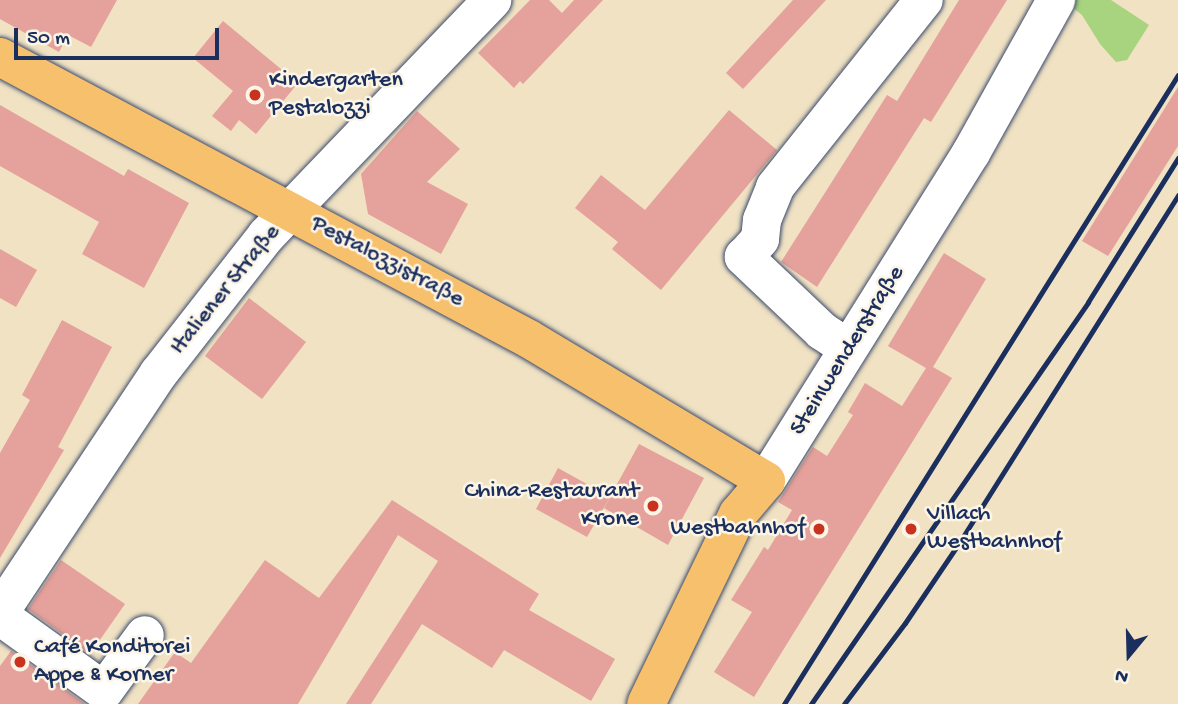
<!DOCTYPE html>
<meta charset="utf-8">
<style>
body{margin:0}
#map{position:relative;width:1178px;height:704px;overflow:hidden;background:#f0e2c3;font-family:"Gochi Hand",sans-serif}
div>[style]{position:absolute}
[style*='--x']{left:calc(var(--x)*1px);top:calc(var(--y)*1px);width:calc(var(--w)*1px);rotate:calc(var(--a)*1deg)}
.green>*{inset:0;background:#a8d37f}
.building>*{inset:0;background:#e5a19b}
.roads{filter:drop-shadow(0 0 2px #3b4a6d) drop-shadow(0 0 2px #3b4a6d)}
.minor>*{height:38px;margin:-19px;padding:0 19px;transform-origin:19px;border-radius:19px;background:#fff}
.major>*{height:38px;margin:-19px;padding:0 19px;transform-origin:19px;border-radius:19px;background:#f7c06c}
.rail>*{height:5px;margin:-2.5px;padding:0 2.5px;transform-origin:2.5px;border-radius:2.5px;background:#1b2f5e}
.dots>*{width:19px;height:19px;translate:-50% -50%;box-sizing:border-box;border:4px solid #fcf5e5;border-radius:50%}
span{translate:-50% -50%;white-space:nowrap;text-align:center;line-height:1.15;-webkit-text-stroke:5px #fcf5e5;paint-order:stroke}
.poi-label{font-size:24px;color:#1b2f5e}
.left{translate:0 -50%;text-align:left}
.right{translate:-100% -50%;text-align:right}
.street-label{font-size:24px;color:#1b2f5e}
.north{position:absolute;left:1094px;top:620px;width:70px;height:70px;-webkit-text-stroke:5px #fcf5e5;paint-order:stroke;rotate:199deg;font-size:19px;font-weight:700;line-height:28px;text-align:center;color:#1b2f5e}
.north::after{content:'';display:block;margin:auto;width:24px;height:32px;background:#1b2f5e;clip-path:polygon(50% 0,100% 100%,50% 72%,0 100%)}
.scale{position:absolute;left:14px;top:28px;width:205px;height:32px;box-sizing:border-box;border:4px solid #1b2f5e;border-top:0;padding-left:9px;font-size:21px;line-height:24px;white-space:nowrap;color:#1b2f5e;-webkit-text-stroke:5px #fcf5e5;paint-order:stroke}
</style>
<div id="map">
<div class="green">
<div style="clip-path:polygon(1072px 0,1111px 0,1149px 25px,1127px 60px,1116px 62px,1100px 44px,1082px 15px,1068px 4px)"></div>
</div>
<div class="building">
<div style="clip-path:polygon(0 0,117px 0,91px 47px,68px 35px,59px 52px,0 19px)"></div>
<div style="clip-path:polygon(530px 0,549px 0,562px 13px,574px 0,603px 0,523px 84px,520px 81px,514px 88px,478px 53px)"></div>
<div style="clip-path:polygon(793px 0,826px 0,743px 89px,726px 73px)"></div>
<div style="clip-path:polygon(959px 0,1007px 0,931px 122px,924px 118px,817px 287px,781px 262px,887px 95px,897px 101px)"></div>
<div style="clip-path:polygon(223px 21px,298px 83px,256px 134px,239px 120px,231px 131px,212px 116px,233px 91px,193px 58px)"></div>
<div style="clip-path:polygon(1178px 87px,1178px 146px,1108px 256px,1082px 241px)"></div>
<div style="clip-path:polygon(0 105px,124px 176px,128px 169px,189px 203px,144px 288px,82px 254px,99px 222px,0 166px)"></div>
<div style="clip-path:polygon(729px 110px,777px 150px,661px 290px,612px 249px,618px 242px,575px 208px,601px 175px,645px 210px)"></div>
<div style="clip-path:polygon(417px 111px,460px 149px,427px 182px,468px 204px,441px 254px,368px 214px,361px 174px)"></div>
<div style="clip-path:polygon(0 249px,37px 270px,16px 307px,0 298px)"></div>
<div style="clip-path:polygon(944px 253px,986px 279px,933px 367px,952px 378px,754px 697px,714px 672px,752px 612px,731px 600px,764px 547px,768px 550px,792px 510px,778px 502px,813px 447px,827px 456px,853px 415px,848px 412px,865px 383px,902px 406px,926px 368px,888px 346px)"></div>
<div style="clip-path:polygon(249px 298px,306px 342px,262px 399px,205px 356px)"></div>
<div style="clip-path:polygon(62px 320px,112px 347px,58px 447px,64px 450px,0 558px,0 453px,30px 400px,22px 395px)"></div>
<div style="clip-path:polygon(639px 444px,704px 478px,668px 545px,604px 508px)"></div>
<div style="clip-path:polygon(558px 468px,610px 497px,587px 537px,536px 509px)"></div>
<div style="clip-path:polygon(392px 500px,539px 594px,529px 610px,615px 659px,591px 701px,504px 650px,492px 668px,422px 624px,371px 704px,346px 704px,438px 561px,398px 535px,298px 704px,138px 704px,175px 652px,191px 663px,265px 560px,319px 598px)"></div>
<div style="clip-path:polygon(61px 560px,125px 604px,90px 654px,28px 609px)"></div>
<div style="clip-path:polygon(11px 651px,85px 704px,0 704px,0 666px)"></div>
</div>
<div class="roads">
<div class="minor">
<div style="--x:848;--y:348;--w:31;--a:-147"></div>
<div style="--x:822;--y:331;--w:108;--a:-136.5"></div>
<div style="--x:744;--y:257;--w:24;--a:-48"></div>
<div style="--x:760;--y:239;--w:19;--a:-84"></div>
<div style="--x:762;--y:220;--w:35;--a:-68"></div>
<div style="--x:775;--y:187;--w:239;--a:-51.5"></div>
<div style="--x:766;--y:481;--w:387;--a:-58"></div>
<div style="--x:971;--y:153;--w:175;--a:-60.9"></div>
<div style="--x:0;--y:612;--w:287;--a:-56.4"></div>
<div style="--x:159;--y:373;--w:174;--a:-52"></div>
<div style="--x:266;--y:236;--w:327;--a:-46.2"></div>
<div style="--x:0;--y:616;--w:128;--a:35.8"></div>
<div style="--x:104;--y:691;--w:69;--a:-53.8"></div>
</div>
<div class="major">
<div style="--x:0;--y:57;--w:599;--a:28.06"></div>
<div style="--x:529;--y:339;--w:276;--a:30.9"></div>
<div style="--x:766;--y:481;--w:43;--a:130.3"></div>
<div style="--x:738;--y:514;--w:211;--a:115.8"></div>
</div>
</div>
<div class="rail">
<div style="--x:784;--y:704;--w:742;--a:-57.94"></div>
<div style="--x:811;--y:704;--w:488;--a:-55.4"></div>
<div style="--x:1088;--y:302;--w:170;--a:-58"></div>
<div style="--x:844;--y:704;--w:101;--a:-53"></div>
<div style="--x:905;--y:623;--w:97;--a:-56"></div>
<div style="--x:959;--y:543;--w:411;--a:-57.8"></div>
</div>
<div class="dots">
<div style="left:255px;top:95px;background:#c8321e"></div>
<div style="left:653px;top:506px;background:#c8321e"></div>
<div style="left:819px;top:529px;background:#c8321e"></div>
<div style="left:911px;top:529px;background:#c8321e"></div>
<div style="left:20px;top:662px;background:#c8321e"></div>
</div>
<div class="poi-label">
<span class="left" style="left:269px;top:95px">Kindergarten<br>Pestalozzi</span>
<span class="right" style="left:639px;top:506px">China-Restaurant<br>Krone</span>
<span class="left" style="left:927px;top:529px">Villach<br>Westbahnhof</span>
<span class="right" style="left:805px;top:529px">Westbahnhof</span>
<span class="left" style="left:34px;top:662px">Café Konditorei<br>Appe &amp; Korner</span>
</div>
<div class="street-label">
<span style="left:387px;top:262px;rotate:28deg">Pestalozzistraße</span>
<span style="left:226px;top:290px;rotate:-51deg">Italiener Straße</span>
<span style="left:848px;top:351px;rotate:-58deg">Steinwenderstraße</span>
</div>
<div class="north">N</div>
<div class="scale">50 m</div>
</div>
